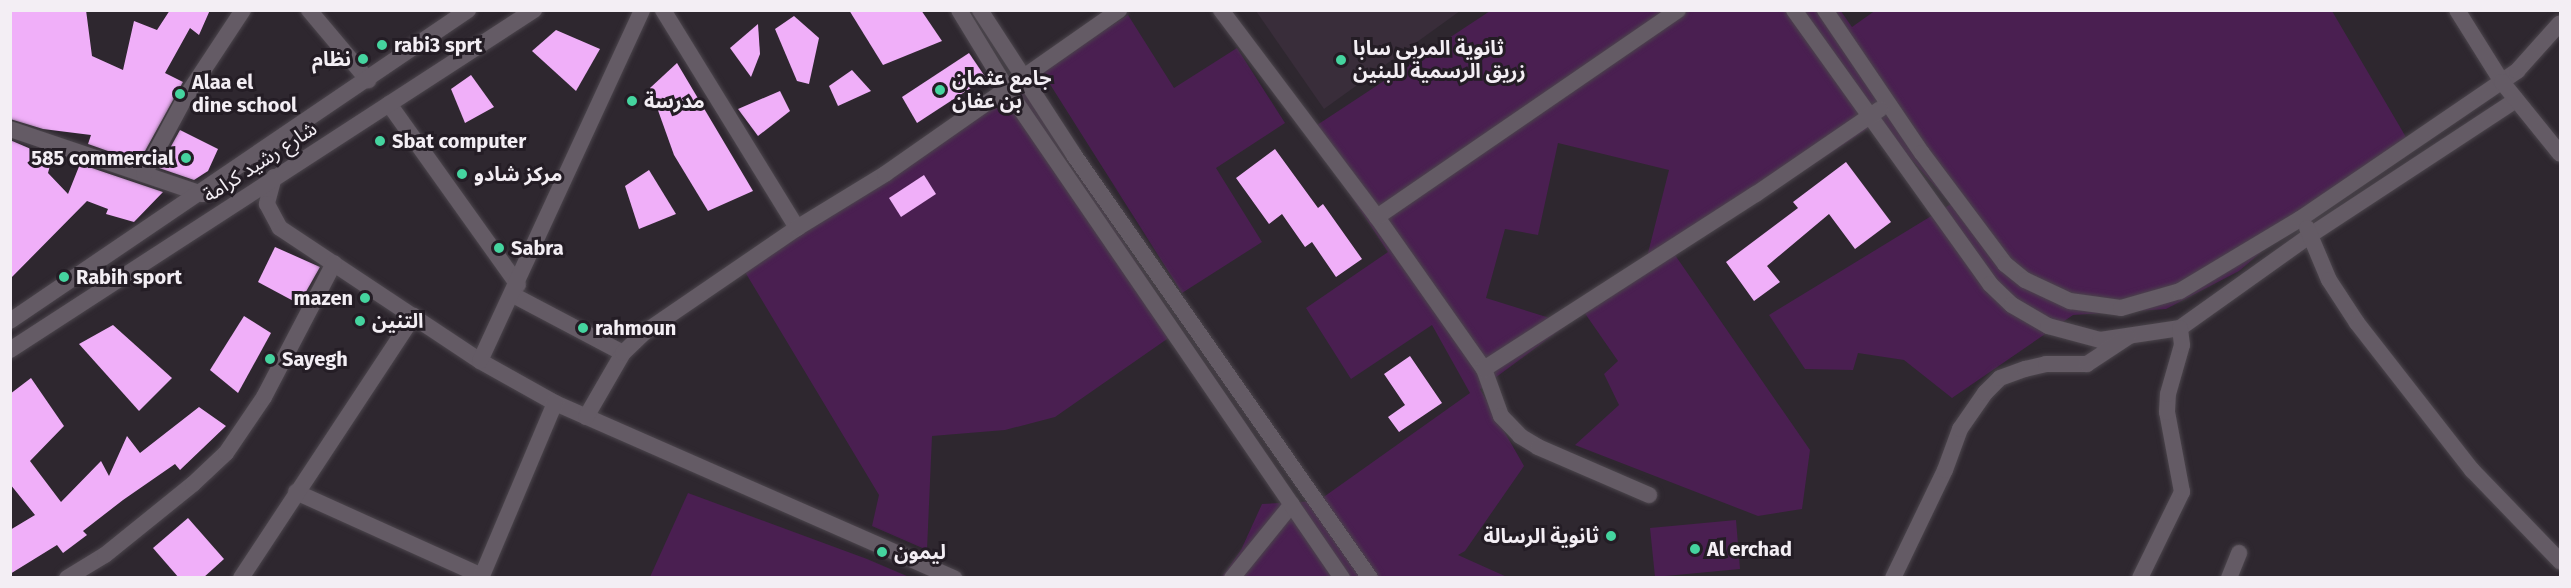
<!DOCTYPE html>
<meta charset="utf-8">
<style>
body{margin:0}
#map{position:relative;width:2571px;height:588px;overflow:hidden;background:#2e272f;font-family:"Fira Sans","Noto Sans Arabic",sans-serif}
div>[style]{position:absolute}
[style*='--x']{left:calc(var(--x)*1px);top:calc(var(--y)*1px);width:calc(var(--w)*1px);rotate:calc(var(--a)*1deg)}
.built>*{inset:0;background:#392d3a}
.green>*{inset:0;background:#4a1f51}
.building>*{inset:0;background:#f0aff9}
.roads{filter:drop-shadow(0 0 2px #4b454c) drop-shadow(0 0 2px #4b454c)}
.minor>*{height:16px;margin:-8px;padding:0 8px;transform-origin:8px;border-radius:8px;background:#645b65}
.tertiary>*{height:16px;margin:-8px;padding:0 8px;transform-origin:8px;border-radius:8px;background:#645b65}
.dots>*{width:16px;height:16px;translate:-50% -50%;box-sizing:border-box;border:3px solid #241d25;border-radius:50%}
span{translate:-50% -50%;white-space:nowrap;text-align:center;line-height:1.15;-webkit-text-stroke:6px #241d25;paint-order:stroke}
.poi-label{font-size:20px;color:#f3eef4;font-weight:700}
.left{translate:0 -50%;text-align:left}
.right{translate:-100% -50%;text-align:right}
.street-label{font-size:20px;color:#f3eef4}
.frame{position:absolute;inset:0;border:12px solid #f3eef4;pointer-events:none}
</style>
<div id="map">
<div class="built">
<div style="clip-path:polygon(1256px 11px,1460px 11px,1324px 109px)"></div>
</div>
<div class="green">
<div style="clip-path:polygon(evenodd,1840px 10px,1852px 27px,1876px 10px,2332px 11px,2410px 144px,2300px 219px,2239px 271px,2166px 309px,2073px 315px,1952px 398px,1904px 360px,1858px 353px,1853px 370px,1805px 369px,1769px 315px,1951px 204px,1878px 122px,1675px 255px,1810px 450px,1802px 509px,1758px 516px,1575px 445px,1619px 405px,1604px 374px,1618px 361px,1584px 312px,1480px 389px,1524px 466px,1465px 551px,1458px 555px,1507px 577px,1221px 578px,1241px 550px,1262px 504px,1318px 501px,1470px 393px,1432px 325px,1351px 379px,1306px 308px,1388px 252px,1308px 131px,1490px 11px,1840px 10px,1558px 143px,1669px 170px,1647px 257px,1553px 319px,1486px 298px,1505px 229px,1538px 235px,1558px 143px)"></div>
<div style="clip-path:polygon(1128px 15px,1174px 88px,1237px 48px,1285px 123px,1216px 168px,1262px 242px,1182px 293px,1041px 70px)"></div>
<div style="clip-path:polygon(1017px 77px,1180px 330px,1055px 417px,1005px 430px,932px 436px,927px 550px,872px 526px,879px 495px,739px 262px)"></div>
<div style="clip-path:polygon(688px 493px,867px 559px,909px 577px,650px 577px)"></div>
<div style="clip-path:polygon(1736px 520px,1740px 569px,1655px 577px,1650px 528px)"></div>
</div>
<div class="building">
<div style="clip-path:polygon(12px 10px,86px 10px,92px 56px,123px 70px,134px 21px,157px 30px,170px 10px,210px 10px,199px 35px,190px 28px,165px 73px,183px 82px,139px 162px,88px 144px,91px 135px,43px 129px,10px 119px)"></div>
<div style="clip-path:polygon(849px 10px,921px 10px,942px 41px,883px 65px)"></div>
<div style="clip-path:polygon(794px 16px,819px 38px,809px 84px,797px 81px,775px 29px)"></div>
<div style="clip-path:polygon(758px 24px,760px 54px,751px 77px,730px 48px)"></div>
<div style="clip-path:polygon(556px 30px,600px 49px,576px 91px,532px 51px)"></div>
<div style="clip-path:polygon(969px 53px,986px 78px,917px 123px,902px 97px)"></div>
<div style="clip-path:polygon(677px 63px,753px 191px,708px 211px,674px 155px,650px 88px)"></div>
<div style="clip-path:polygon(852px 70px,871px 91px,838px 106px,829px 86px)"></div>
<div style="clip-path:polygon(471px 75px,494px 107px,465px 123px,451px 89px)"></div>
<div style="clip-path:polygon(780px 91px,790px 111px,758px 136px,738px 109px)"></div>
<div style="clip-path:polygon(180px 130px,218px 149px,208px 171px,194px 180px,159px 168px)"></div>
<div style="clip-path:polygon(10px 140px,52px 158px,48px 173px,68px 194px,80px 164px,163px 192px,134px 222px,106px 214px,108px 209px,87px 201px,10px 279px)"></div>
<div style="clip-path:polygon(1275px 149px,1318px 208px,1323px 204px,1362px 259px,1336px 277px,1312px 242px,1305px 247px,1282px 214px,1269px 224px,1236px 178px)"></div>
<div style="clip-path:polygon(1846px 162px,1891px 222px,1855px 249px,1829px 214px,1767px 266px,1780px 282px,1754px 301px,1726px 262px,1798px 208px,1793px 202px)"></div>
<div style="clip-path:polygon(649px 170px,676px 214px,639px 229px,625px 186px)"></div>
<div style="clip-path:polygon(924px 175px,936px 194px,901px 217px,889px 198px)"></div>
<div style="clip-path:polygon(275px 247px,320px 267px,299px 304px,258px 282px)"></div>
<div style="clip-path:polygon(244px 316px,271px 333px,238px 393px,210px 370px)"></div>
<div style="clip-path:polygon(113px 325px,172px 378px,139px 411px,79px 344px)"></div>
<div style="clip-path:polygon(1410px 356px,1442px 403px,1399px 432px,1388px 417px,1405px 405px,1384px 374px)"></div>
<div style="clip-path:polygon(31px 378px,64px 426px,30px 461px,61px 502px,101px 461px,109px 476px,127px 436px,140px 453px,199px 407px,226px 426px,180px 470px,175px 464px,123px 500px,83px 531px,87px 535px,63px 553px,57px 545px,10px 574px,10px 530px,35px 515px,10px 484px,10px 394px)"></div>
<div style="clip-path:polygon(188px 518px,224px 559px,203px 578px,179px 578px,153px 548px)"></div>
</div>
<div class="roads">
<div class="minor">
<div style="--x:309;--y:10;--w:92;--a:49.9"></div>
<div style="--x:663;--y:10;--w:256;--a:58.4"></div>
<div style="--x:1221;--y:10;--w:259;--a:53"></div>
<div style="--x:1377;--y:217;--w:186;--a:54.9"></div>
<div style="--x:1484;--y:369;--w:50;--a:70.1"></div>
<div style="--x:1501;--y:416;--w:28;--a:46"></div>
<div style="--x:1520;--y:436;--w:21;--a:31"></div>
<div style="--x:1538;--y:447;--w:121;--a:23.4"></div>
<div style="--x:1794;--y:10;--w:337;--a:54.4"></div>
<div style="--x:1990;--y:284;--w:30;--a:44"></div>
<div style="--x:2012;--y:305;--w:42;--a:30.3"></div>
<div style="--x:2048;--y:326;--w:54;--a:15.1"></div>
<div style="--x:2100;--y:340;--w:81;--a:-8.5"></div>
<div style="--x:2180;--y:328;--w:162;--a:-35.5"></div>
<div style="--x:2312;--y:234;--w:244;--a:-33.3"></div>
<div style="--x:1825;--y:10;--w:173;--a:55.9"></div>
<div style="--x:1922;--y:153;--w:139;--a:53.2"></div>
<div style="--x:2005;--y:264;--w:26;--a:39"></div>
<div style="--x:2025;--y:280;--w:50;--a:25"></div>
<div style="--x:2070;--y:301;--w:51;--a:7.8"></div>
<div style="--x:2121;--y:308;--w:61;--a:-16.1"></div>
<div style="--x:2180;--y:291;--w:140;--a:-31"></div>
<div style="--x:2300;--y:219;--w:263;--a:-34.3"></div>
<div style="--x:2517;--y:71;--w:64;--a:-48.1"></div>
<div style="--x:2457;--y:10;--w:85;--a:58"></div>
<div style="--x:2502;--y:82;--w:92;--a:51.1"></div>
<div style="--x:389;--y:104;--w:222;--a:54.5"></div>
<div style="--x:10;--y:129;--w:203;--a:18.7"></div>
<div style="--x:144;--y:174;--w:86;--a:-61.7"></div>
<div style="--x:185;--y:98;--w:105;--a:-56.6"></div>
<div style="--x:274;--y:177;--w:28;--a:105"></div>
<div style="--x:267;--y:204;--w:27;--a:62"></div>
<div style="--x:280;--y:228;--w:240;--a:33.6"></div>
<div style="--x:480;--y:361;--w:86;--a:29.2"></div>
<div style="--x:555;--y:403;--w:436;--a:23.7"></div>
<div style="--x:1377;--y:217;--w:365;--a:-34.5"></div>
<div style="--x:2307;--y:228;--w:56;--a:67.1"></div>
<div style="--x:2329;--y:280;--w:51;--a:56.9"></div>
<div style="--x:2357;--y:323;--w:187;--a:52"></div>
<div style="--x:2472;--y:470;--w:127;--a:46"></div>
<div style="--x:513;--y:295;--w:124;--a:27.8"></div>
<div style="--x:480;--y:361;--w:387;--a:-65.2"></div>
<div style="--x:1484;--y:369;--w:323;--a:-32.8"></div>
<div style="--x:1756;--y:194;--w:150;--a:-34.4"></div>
<div style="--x:586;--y:417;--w:74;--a:-60"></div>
<div style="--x:623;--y:353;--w:30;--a:-44"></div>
<div style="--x:645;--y:332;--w:184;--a:-34.4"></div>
<div style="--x:797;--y:228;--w:103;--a:-31.5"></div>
<div style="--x:885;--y:174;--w:286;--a:-35"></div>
<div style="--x:296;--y:492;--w:204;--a:24.3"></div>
<div style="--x:67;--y:578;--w:44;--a:-31.2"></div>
<div style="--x:105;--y:555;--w:113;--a:-38.9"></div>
<div style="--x:193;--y:484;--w:45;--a:-43.2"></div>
<div style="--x:226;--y:453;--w:68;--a:-55.8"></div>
<div style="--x:264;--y:397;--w:151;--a:-62.4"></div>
<div style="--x:241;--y:578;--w:314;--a:-56.6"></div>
<div style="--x:481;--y:578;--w:190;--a:-67.1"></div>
<div style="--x:1232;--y:578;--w:95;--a:-51"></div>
<div style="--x:1893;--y:578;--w:120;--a:-64.3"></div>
<div style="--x:1945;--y:470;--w:44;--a:-69.9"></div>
<div style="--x:1960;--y:429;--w:44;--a:-55.2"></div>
<div style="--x:1985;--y:393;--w:21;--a:-45"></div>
<div style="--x:2000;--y:378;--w:27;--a:-20"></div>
<div style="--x:2025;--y:369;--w:22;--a:-13"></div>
<div style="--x:2046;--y:364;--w:41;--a:0"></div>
<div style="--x:2087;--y:364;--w:49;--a:-33.4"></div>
<div style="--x:2140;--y:578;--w:96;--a:-64"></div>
<div style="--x:2182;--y:492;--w:81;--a:-100.6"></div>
<div style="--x:2167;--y:412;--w:18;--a:-87"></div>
<div style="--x:2168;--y:394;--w:51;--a:-74.1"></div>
<div style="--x:2182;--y:345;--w:17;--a:-97"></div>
<div style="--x:2229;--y:578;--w:27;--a:-68"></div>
</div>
<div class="tertiary">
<div style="--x:959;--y:10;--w:92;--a:58.7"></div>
<div style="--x:1007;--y:89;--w:593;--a:55.59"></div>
<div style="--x:980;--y:10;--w:173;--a:57"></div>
<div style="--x:1074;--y:155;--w:516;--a:55.02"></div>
<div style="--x:10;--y:321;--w:554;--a:-34.18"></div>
<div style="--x:10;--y:350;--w:625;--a:-32.98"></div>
</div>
</div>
<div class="dots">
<div style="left:382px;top:45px;background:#45d49f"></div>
<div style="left:363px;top:59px;background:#45d49f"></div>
<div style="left:1341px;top:60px;background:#45d49f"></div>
<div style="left:940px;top:90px;background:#45d49f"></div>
<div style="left:180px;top:94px;background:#45d49f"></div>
<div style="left:632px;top:101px;background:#45d49f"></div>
<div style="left:380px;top:141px;background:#45d49f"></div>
<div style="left:186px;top:158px;background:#45d49f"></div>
<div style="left:462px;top:174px;background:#45d49f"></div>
<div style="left:499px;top:248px;background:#45d49f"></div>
<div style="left:64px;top:277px;background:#45d49f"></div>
<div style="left:365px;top:298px;background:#45d49f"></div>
<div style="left:360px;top:321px;background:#45d49f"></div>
<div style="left:583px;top:328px;background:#45d49f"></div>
<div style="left:270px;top:359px;background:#45d49f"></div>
<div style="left:1611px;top:536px;background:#45d49f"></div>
<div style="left:1695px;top:549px;background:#45d49f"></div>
<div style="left:882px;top:552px;background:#45d49f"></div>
</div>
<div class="poi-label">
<span class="left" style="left:394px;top:45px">rabi3 sprt</span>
<span class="left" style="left:1353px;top:60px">ثانوية المربي سابا<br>زريق الرسمية للبنين</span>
<span class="right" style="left:351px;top:59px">نظام</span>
<span class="left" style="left:952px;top:90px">جامع عثمان<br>بن عفان</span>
<span class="left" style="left:192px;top:94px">Alaa el<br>dine school</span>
<span class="left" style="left:644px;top:101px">مدرسة</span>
<span class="left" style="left:392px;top:141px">Sbat computer</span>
<span class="right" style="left:174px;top:158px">585 commercial</span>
<span class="left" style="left:474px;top:174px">مركز شادو</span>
<span class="left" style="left:511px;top:248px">Sabra</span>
<span class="left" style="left:76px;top:277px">Rabih sport</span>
<span class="right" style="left:353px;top:298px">mazen</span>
<span class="left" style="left:372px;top:321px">التنين</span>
<span class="left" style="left:595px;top:328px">rahmoun</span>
<span class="left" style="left:282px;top:359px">Sayegh</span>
<span class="right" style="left:1599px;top:536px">ثانوية الرسالة</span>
<span class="left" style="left:1707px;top:549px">Al erchad</span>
<span class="left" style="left:894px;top:552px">ليمون</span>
</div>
<div class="street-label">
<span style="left:260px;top:162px;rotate:-33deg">شارع رشيد كرامة</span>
</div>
<div class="frame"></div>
</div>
